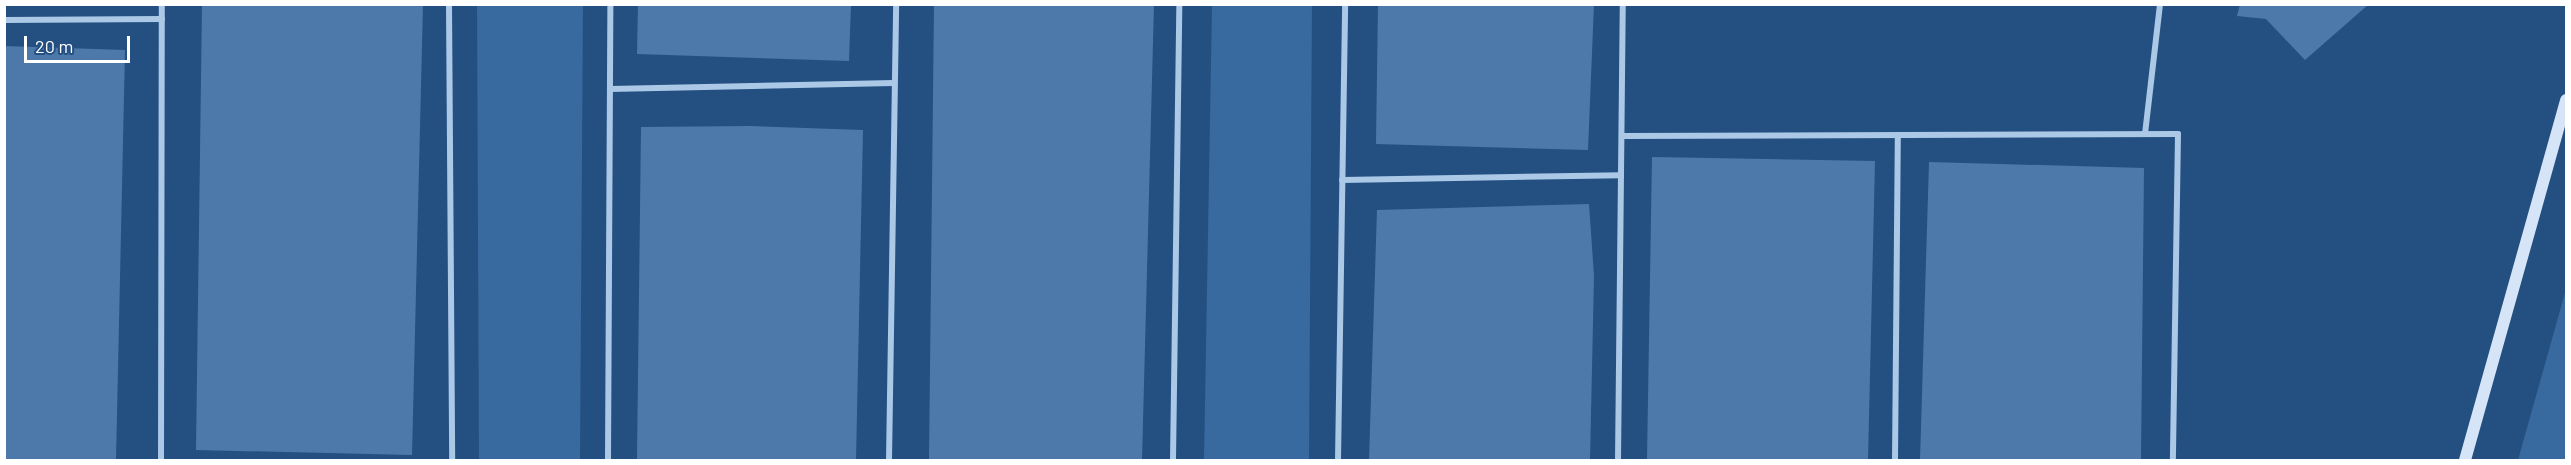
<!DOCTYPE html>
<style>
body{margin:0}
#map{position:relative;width:2571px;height:465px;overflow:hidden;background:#244f81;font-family:Barlow,sans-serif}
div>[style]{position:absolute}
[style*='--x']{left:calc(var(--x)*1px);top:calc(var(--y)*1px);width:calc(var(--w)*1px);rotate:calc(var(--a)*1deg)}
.green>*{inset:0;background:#38699f}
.building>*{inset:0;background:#4c79aa}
.street>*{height:6px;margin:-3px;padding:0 3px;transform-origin:3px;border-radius:3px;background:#abc8e7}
.secondary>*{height:12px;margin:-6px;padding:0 6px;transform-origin:6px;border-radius:6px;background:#d5e4f6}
span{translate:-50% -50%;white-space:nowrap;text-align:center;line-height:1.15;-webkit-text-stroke:4.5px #244f81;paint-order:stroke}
.frame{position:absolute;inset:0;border:6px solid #fff;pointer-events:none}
.scale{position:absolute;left:24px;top:36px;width:106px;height:27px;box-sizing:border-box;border:3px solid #fff;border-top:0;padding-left:8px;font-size:18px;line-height:21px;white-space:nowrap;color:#fff;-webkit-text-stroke:4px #244f81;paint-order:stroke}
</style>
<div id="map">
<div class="green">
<div style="clip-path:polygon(477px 5px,583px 5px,580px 460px,479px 460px)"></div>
<div style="clip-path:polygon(1212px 5px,1312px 5px,1309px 460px,1204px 460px)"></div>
<div style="clip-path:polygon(2566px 289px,2566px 460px,2518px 460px)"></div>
</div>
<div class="building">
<div style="clip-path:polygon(202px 4px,423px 4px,412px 455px,196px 450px)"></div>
<div style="clip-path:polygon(638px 4px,851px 4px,849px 61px,637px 54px)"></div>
<div style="clip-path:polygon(934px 4px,1154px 4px,1142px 460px,929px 460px)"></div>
<div style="clip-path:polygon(1378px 4px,1594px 4px,1588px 150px,1376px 144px)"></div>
<div style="clip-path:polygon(2240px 4px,2369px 4px,2305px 60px,2266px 19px,2237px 16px)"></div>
<div style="clip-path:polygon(4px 46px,125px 50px,116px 460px,4px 460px)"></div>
<div style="clip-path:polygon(751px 126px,863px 130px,856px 460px,637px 460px,641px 127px)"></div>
<div style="clip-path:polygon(1652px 157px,1875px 161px,1868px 460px,1647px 460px)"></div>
<div style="clip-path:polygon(1929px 162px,2144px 168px,2141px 460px,1920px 460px)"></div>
<div style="clip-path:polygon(1589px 204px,1594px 276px,1590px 460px,1369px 460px,1377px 210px)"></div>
</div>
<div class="street">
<div style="--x:449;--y:4;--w:456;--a:89.6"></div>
<div style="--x:4;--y:20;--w:158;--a:-0.4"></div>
<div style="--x:610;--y:89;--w:284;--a:-1.2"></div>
<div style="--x:2145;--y:134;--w:131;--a:-83.4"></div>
<div style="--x:1622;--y:136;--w:556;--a:-0.21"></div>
<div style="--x:2178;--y:134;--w:326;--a:90.9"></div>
<div style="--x:1342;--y:180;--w:279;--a:-1"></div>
<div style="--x:161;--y:460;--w:456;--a:-89.9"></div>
<div style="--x:608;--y:460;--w:456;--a:-89.7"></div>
<div style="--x:889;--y:460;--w:456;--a:-89.1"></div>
<div style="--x:1173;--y:460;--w:456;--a:-89.2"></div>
<div style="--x:1338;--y:460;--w:456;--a:-89.1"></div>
<div style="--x:1618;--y:460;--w:456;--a:-89.4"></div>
<div style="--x:1895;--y:460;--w:325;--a:-89.5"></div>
</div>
<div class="secondary">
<div style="--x:2465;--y:460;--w:374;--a:-74.3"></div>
</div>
<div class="frame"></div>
<div class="scale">20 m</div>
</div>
